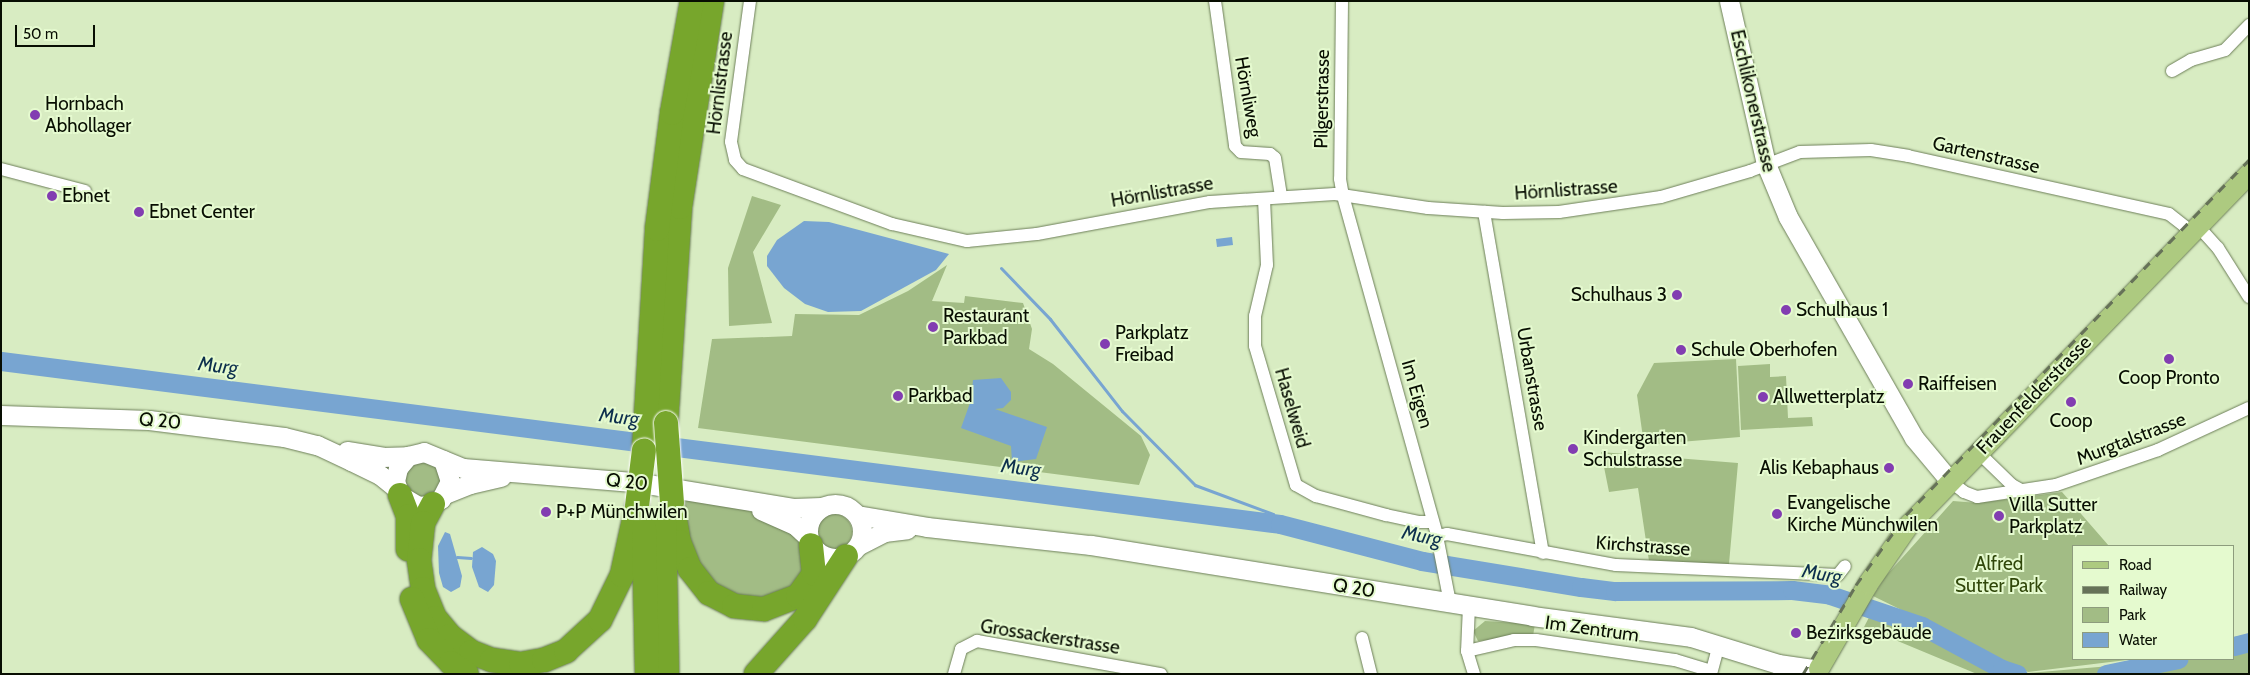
<!DOCTYPE html>
<meta charset="utf-8">
<style>
body{margin:0}
#map{position:relative;width:2250px;height:675px;overflow:hidden;background:#d8ecc2;font-family:Cabin,sans-serif}
div>[style]{position:absolute}
[style*='--x']{left:calc(var(--x)*1px);top:calc(var(--y)*1px);width:calc(var(--w)*1px);rotate:calc(var(--a)*1deg)}
.green>*{inset:0;background:#a2bc85}
.round{border-radius:50%}
.water>*{inset:0;background:#78a5d1}
.stream>*{height:3px;margin:-1.5px;padding:0 1.5px;transform-origin:1.5px;border-radius:1.5px;background:#78a5d1}
.river>*{height:19px;margin:-9.5px;padding:0 9.5px;transform-origin:9.5px;border-radius:9.5px;background:#78a5d1}
.roads{filter:drop-shadow(0 0 1px #6d7f59) drop-shadow(0 0 1px #6d7f59)}
.street>*{height:12px;margin:-6px;padding:0 6px;transform-origin:6px;border-radius:6px;background:#fff}
.secondary>*{height:19px;margin:-9.5px;padding:0 9.5px;transform-origin:9.5px;border-radius:9.5px;background:#fff}
.secondary>.ring{margin:-9.5px;padding:0;box-sizing:content-box;background:none;border:19px solid #fff;border-radius:50%}
.primary>*{height:20px;margin:-10px;padding:0 10px;transform-origin:10px;border-radius:10px;background:#adca80}
.highway>*{height:24px;margin:-12px;padding:0 12px;transform-origin:12px;border-radius:12px;background:#77a62c}
.rail>*{height:3px;margin-top:-1.5px;transform-origin:0;background:repeating-linear-gradient(90deg,#667258 0 9px,transparent 0 18px)}
.bridges{filter:drop-shadow(0 0 1px #fff) drop-shadow(0 0 1px #fff)}
.highway-bridge>*{height:24px;margin:-12px;padding:0 12px;transform-origin:12px;border-radius:12px;background:#77a62c}
.dots>*{width:14px;height:14px;translate:-50% -50%;box-sizing:border-box;border:2px solid #e5facf;border-radius:50%}
span{translate:-50% -50%;white-space:nowrap;text-align:center;line-height:1.15;-webkit-text-stroke:4px #e5facf;paint-order:stroke}
.street-label{font-size:19px;color:#080e02}
.poi-label{font-size:19px;color:#080e02}
.left{translate:0 -50%;text-align:left}
.right{translate:-100% -50%;text-align:right}
.park-label{font-size:19px;color:#30470a}
.water-label{font-size:20px;color:#0d2f4d;font-style:italic}
.frame{position:absolute;inset:0;border:2px solid #080e02;pointer-events:none}
.legend{position:absolute;left:2072px;top:545px;width:162px;height:115px;box-sizing:border-box;background:#e5facf;border:1px solid #8d9c7d;margin:0;padding:6px 9px;list-style:none;font-size:15px;color:#080e02}
.legend li{display:flex;align-items:center;gap:10px;height:25px}
.legend b{width:25px;border:1px solid #8d9c7d}
.scale{position:absolute;left:15px;top:25px;width:80px;height:22px;box-sizing:border-box;border:2px solid #080e02;border-top:0;padding-left:6px;font-size:15px;line-height:18px;white-space:nowrap;color:#080e02;-webkit-text-stroke:4px #e5facf;paint-order:stroke}
</style>
<div id="map">
<div class="green">
<div style="clip-path:polygon(752px 196px,781px 205px,753px 252px,772px 323px,729px 326px,728px 268px)"></div>
<div style="clip-path:polygon(947px 265px,932px 301px,964px 303px,965px 296px,1023px 303px,1032px 329px,1029px 349px,1053px 364px,1141px 436px,1150px 455px,1139px 485px,698px 428px,712px 339px,792px 336px,795px 314px,859px 315px,908px 291px)"></div>
<div style="clip-path:polygon(1736px 359px,1740px 437px,1644px 445px,1637px 395px,1654px 363px)"></div>
<div style="clip-path:polygon(1770px 364px,1770px 377px,1786px 376px,1788px 418px,1812px 417px,1813px 426px,1741px 430px,1738px 366px)"></div>
<div style="clip-path:polygon(1601px 452px,1738px 463px,1729px 564px,1649px 561px,1638px 488px,1609px 492px)"></div>
<div style="clip-path:polygon(413px 459px,440px 466px,441px 491px,419px 500px,401px 481px)"></div>
<div style="clip-path:polygon(2062px 492px,2109px 546px,2074px 546px,2074px 659px,2135px 659px,2028px 672px,1873px 596px,1885px 577px,1953px 501px,1978px 503px)"></div>
<div style="clip-path:polygon(680px 496px,746px 510px,774px 520px,799px 537px,807px 560px,799px 587px,747px 603px,698px 574px)"></div>
<div class="round" style="left:816px;top:514px;width:36px;height:36px"></div>
<div style="clip-path:polygon(1877px 602px,2028px 673px,2133px 664px,2151px 659px,2234px 659px,2234px 637px,2249px 634px,2249px 674px,1977px 674px,1864px 627px)"></div>
<div style="clip-path:polygon(1485px 621px,1535px 624px,1533px 636px,1478px 641px,1473px 631px)"></div>
</div>
<div class="water">
<div style="clip-path:polygon(804px 221px,829px 222px,949px 254px,936px 270px,861px 311px,828px 312px,805px 304px,784px 288px,767px 266px,767px 256px,777px 240px)"></div>
<div style="clip-path:polygon(1232px 237px,1233px 245px,1217px 247px,1216px 239px)"></div>
<div style="clip-path:polygon(1001px 378px,1011px 392px,1011px 400px,1003px 408px,995px 409px,1047px 427px,1036px 459px,1012px 462px,1011px 446px,961px 428px,971px 400px,973px 380px)"></div>
<div style="clip-path:polygon(445px 532px,450px 534px,462px 576px,460px 587px,451px 592px,443px 587px,439px 573px,438px 546px)"></div>
<div style="clip-path:polygon(482px 547px,493px 554px,496px 561px,494px 585px,488px 592px,479px 587px,472px 567px,473px 552px)"></div>
</div>
<div class="stream">
<div style="--x:1001;--y:268;--w:71;--a:46.1"></div>
<div style="--x:1050;--y:319;--w:117;--a:52"></div>
<div style="--x:1122;--y:411;--w:104;--a:45.4"></div>
<div style="--x:1195;--y:485;--w:83;--a:20.4"></div>
<div style="--x:1273;--y:514;--w:10;--a:73"></div>
<div style="--x:457;--y:557;--w:14;--a:4"></div>
</div>
<div class="river">
<div style="--x:1;--y:361;--w:1289;--a:7.26"></div>
<div style="--x:1280;--y:524;--w:147;--a:14.6"></div>
<div style="--x:1422;--y:561;--w:161;--a:9.3"></div>
<div style="--x:1581;--y:587;--w:34;--a:7"></div>
<div style="--x:1615;--y:591;--w:177;--a:-0.3"></div>
<div style="--x:1792;--y:590;--w:38;--a:7"></div>
<div style="--x:1830;--y:595;--w:97;--a:18.6"></div>
<div style="--x:1922;--y:626;--w:91;--a:28.3"></div>
<div style="--x:2002;--y:669;--w:16;--a:18"></div>
<div style="--x:2234;--y:646;--w:16;--a:-15"></div>
<div style="--x:2106;--y:674;--w:74;--a:-11.8"></div>
</div>
<div class="roads">
<div class="street">
<div style="--x:750;--y:1;--w:142;--a:97.7"></div>
<div style="--x:731;--y:142;--w:18;--a:77"></div>
<div style="--x:735;--y:160;--w:12;--a:48"></div>
<div style="--x:743;--y:169;--w:159;--a:20.3"></div>
<div style="--x:892;--y:224;--w:77;--a:12.8"></div>
<div style="--x:967;--y:241;--w:70;--a:-5.7"></div>
<div style="--x:1037;--y:234;--w:176;--a:-10.5"></div>
<div style="--x:1210;--y:202;--w:125;--a:-3.7"></div>
<div style="--x:1335;--y:194;--w:94;--a:8.6"></div>
<div style="--x:1428;--y:208;--w:75;--a:3.8"></div>
<div style="--x:1503;--y:213;--w:56;--a:-1"></div>
<div style="--x:1559;--y:212;--w:103;--a:-8.4"></div>
<div style="--x:1661;--y:197;--w:93;--a:-16.3"></div>
<div style="--x:1750;--y:171;--w:53;--a:-20.8"></div>
<div style="--x:1800;--y:152;--w:71;--a:-1.6"></div>
<div style="--x:1871;--y:150;--w:37;--a:9"></div>
<div style="--x:1908;--y:156;--w:267;--a:12.5"></div>
<div style="--x:2169;--y:214;--w:29;--a:38"></div>
<div style="--x:1215;--y:1;--w:146;--a:82.1"></div>
<div style="--x:1235;--y:146;--w:8;--a:45"></div>
<div style="--x:1241;--y:152;--w:29;--a:4"></div>
<div style="--x:1270;--y:154;--w:6;--a:39"></div>
<div style="--x:1275;--y:158;--w:39;--a:81"></div>
<div style="--x:1342;--y:1;--w:178;--a:90.6"></div>
<div style="--x:1340;--y:179;--w:17;--a:80"></div>
<div style="--x:1343;--y:196;--w:353;--a:74.5"></div>
<div style="--x:1437;--y:536;--w:68;--a:79"></div>
<div style="--x:2172;--y:71;--w:22;--a:-30"></div>
<div style="--x:2191;--y:60;--w:35;--a:-16"></div>
<div style="--x:2225;--y:50;--w:35;--a:-46"></div>
<div style="--x:1;--y:169;--w:87;--a:14.7"></div>
<div style="--x:1264;--y:199;--w:66;--a:87.4"></div>
<div style="--x:1267;--y:265;--w:52;--a:103.2"></div>
<div style="--x:1255;--y:316;--w:30;--a:90"></div>
<div style="--x:1255;--y:346;--w:145;--a:73.6"></div>
<div style="--x:1296;--y:485;--w:23;--a:29"></div>
<div style="--x:1316;--y:496;--w:73;--a:15.2"></div>
<div style="--x:1386;--y:515;--w:33;--a:12"></div>
<div style="--x:1418;--y:522;--w:15;--a:0"></div>
<div style="--x:1484;--y:212;--w:346;--a:80.2"></div>
<div style="--x:2198;--y:226;--w:30;--a:48"></div>
<div style="--x:2218;--y:248;--w:58;--a:57.7"></div>
<div style="--x:1978;--y:452;--w:47;--a:44.1"></div>
<div style="--x:2012;--y:485;--w:13;--a:29"></div>
<div style="--x:1950;--y:481;--w:18;--a:38"></div>
<div style="--x:1964;--y:492;--w:14;--a:21"></div>
<div style="--x:1977;--y:497;--w:80;--a:-8.6"></div>
<div style="--x:2056;--y:485;--w:108;--a:-18.9"></div>
<div style="--x:2158;--y:450;--w:100;--a:-24.8"></div>
<div style="--x:1437;--y:536;--w:10;--a:-11"></div>
<div style="--x:1447;--y:534;--w:172;--a:10.4"></div>
<div style="--x:1616;--y:565;--w:222;--a:2.6"></div>
<div style="--x:1838;--y:575;--w:11;--a:-52"></div>
<div style="--x:1469;--y:606;--w:45;--a:92.5"></div>
<div style="--x:1467;--y:651;--w:24;--a:73"></div>
<div style="--x:1362;--y:638;--w:37;--a:76"></div>
<div style="--x:1467;--y:651;--w:48;--a:-13.2"></div>
<div style="--x:1514;--y:640;--w:22;--a:0"></div>
<div style="--x:1536;--y:640;--w:140;--a:8.2"></div>
<div style="--x:1675;--y:660;--w:38;--a:17"></div>
<div style="--x:954;--y:674;--w:26;--a:-74"></div>
<div style="--x:961;--y:649;--w:18;--a:-27"></div>
<div style="--x:977;--y:641;--w:187;--a:10.2"></div>
<div style="--x:1711;--y:674;--w:31;--a:-75"></div>
</div>
<div class="secondary">
<div style="--x:1729;--y:1;--w:167;--a:77.2"></div>
<div style="--x:1766;--y:164;--w:57;--a:67.5"></div>
<div style="--x:1788;--y:217;--w:254;--a:60.3"></div>
<div style="--x:1914;--y:438;--w:56;--a:50.1"></div>
<div style="--x:1;--y:415;--w:148;--a:1.9"></div>
<div style="--x:149;--y:420;--w:136;--a:7.2"></div>
<div style="--x:284;--y:437;--w:34;--a:14"></div>
<div style="--x:317;--y:445;--w:38;--a:25"></div>
<div style="--x:351;--y:461;--w:32;--a:26"></div>
<div style="--x:380;--y:475;--w:22;--a:39"></div>
<div style="--x:347;--y:451;--w:36;--a:9"></div>
<div style="--x:383;--y:457;--w:25;--a:-2"></div>
<div style="--x:443;--y:460;--w:22;--a:72"></div>
<div style="--x:450;--y:481;--w:20;--a:117"></div>
<div style="--x:441;--y:499;--w:13;--a:151"></div>
<div style="--x:430;--y:505;--w:12;--a:175"></div>
<div style="--x:418;--y:506;--w:21;--a:-149"></div>
<div style="--x:400;--y:495;--w:15;--a:-110"></div>
<div style="--x:395;--y:481;--w:13;--a:-77"></div>
<div style="--x:398;--y:468;--w:16;--a:-50"></div>
<div style="--x:408;--y:456;--w:16;--a:-14"></div>
<div style="--x:424;--y:452;--w:42;--a:22.3"></div>
<div style="--x:463;--y:468;--w:173;--a:4.7"></div>
<div style="--x:635;--y:482;--w:160;--a:9.3"></div>
<div style="--x:793;--y:508;--w:28;--a:-2"></div>
<div style="--x:445;--y:494;--w:27;--a:-22"></div>
<div style="--x:470;--y:484;--w:32;--a:-13"></div>
<div class="ring" style="left:808px;top:504px;width:35px;height:35px"></div>
<div style="--x:761;--y:510;--w:37;--a:24"></div>
<div style="--x:795;--y:525;--w:18;--a:43"></div>
<div style="--x:857;--y:515;--w:71;--a:9.7"></div>
<div style="--x:927;--y:527;--w:165;--a:6.3"></div>
<div style="--x:1091;--y:545;--w:447;--a:9.1"></div>
<div style="--x:1532;--y:616;--w:160;--a:7.5"></div>
<div style="--x:1691;--y:637;--w:91;--a:17.2"></div>
<div style="--x:1778;--y:664;--w:35;--a:8"></div>
<div style="--x:859;--y:545;--w:28;--a:-27"></div>
<div style="--x:884;--y:532;--w:23;--a:-7"></div>
</div>
<div class="primary">
<div style="--x:1819;--y:669;--w:98;--a:-60"></div>
<div style="--x:1868;--y:584;--w:72;--a:-55.2"></div>
<div style="--x:1909;--y:525;--w:489;--a:-45.9"></div>
</div>
<div class="highway">
<div style="--x:666;--y:423;--w:216;--a:-86.3"></div>
<div style="--x:680;--y:207;--w:208;--a:-81.2"></div>
<div style="--x:644;--y:450;--w:221;--a:-86.6"></div>
<div style="--x:657;--y:229;--w:117;--a:-82.6"></div>
<div style="--x:672;--y:113;--w:114;--a:-79.9"></div>
<div style="--x:400;--y:495;--w:22;--a:69"></div>
<div style="--x:408;--y:516;--w:33;--a:90"></div>
<div style="--x:672;--y:503;--w:40;--a:80"></div>
<div style="--x:679;--y:542;--w:29;--a:68"></div>
<div style="--x:690;--y:569;--w:31;--a:52"></div>
<div style="--x:709;--y:593;--w:28;--a:27"></div>
<div style="--x:734;--y:606;--w:30;--a:6"></div>
<div style="--x:764;--y:609;--w:36;--a:-21"></div>
<div style="--x:798;--y:596;--w:27;--a:-54"></div>
<div style="--x:814;--y:574;--w:29;--a:-96"></div>
<div style="--x:433;--y:504;--w:21;--a:118"></div>
<div style="--x:423;--y:523;--w:37;--a:96"></div>
<div style="--x:419;--y:560;--w:29;--a:82"></div>
<div style="--x:423;--y:589;--w:31;--a:68"></div>
<div style="--x:435;--y:618;--w:23;--a:50"></div>
<div style="--x:450;--y:636;--w:26;--a:37"></div>
<div style="--x:471;--y:652;--w:22;--a:21"></div>
<div style="--x:492;--y:660;--w:29;--a:8"></div>
<div style="--x:521;--y:664;--w:23;--a:-10"></div>
<div style="--x:544;--y:660;--w:24;--a:-22"></div>
<div style="--x:566;--y:651;--w:46;--a:-42.4"></div>
<div style="--x:600;--y:620;--w:50;--a:-63.9"></div>
<div style="--x:622;--y:575;--w:71;--a:-77.7"></div>
<div style="--x:664;--y:518;--w:156;--a:88.9"></div>
<div style="--x:644;--y:528;--w:146;--a:88.8"></div>
<div style="--x:412;--y:599;--w:44;--a:67.5"></div>
<div style="--x:429;--y:640;--w:32;--a:46"></div>
<div style="--x:451;--y:663;--w:19;--a:35"></div>
<div style="--x:756;--y:674;--w:74;--a:-48.3"></div>
<div style="--x:805;--y:619;--w:75;--a:-56.9"></div>
</div>
</div>
<div class="rail">
<div style="--x:1803;--y:674;--w:104;--a:-59.2"></div>
<div style="--x:1856;--y:585;--w:86;--a:-54.5"></div>
<div style="--x:1906;--y:515;--w:494;--a:-46"></div>
</div>
<div class="bridges">
<div class="highway-bridge">
<div style="--x:666;--y:423;--w:80;--a:85.7"></div>
<div style="--x:637;--y:506;--w:56;--a:-82.9"></div>
</div>
</div>
<div class="dots">
<div style="left:35px;top:115px;background:#823db1"></div>
<div style="left:52px;top:196px;background:#823db1"></div>
<div style="left:139px;top:212px;background:#823db1"></div>
<div style="left:1677px;top:295px;background:#823db1"></div>
<div style="left:1786px;top:310px;background:#823db1"></div>
<div style="left:933px;top:327px;background:#823db1"></div>
<div style="left:1105px;top:344px;background:#823db1"></div>
<div style="left:1681px;top:350px;background:#823db1"></div>
<div style="left:2169px;top:359px;background:#823db1"></div>
<div style="left:1908px;top:384px;background:#823db1"></div>
<div style="left:898px;top:396px;background:#823db1"></div>
<div style="left:1763px;top:397px;background:#823db1"></div>
<div style="left:2071px;top:402px;background:#823db1"></div>
<div style="left:1573px;top:449px;background:#823db1"></div>
<div style="left:1889px;top:468px;background:#823db1"></div>
<div style="left:546px;top:512px;background:#823db1"></div>
<div style="left:1777px;top:514px;background:#823db1"></div>
<div style="left:1999px;top:516px;background:#823db1"></div>
<div style="left:1796px;top:633px;background:#823db1"></div>
</div>
<div class="street-label">
<span style="left:720px;top:83px;rotate:-83deg">Hörnlistrasse</span>
<span style="left:1248px;top:97px;rotate:80deg">Hörnliweg</span>
<span style="left:1322px;top:99px;rotate:-89deg">Pilgerstrasse</span>
<span style="left:1753px;top:101px;rotate:77deg">Eschlikonerstrasse</span>
<span style="left:1986px;top:155px;rotate:13deg">Gartenstrasse</span>
<span style="left:1566px;top:190px;rotate:-4deg">Hörnlistrasse</span>
<span style="left:1162px;top:192px;rotate:-10deg">Hörnlistrasse</span>
<span style="left:1532px;top:379px;rotate:80deg">Urbanstrasse</span>
<span style="left:1417px;top:394px;rotate:74deg">Im Eigen</span>
<span style="left:2034px;top:395px;rotate:-46deg">Frauenfelderstrasse</span>
<span style="left:1292px;top:408px;rotate:74deg">Haselweid</span>
<span style="left:160px;top:421px;rotate:5deg">Q 20</span>
<span style="left:2131px;top:439px;rotate:-21deg">Murgtalstrasse</span>
<span style="left:627px;top:482px;rotate:6deg">Q 20</span>
<span style="left:1643px;top:546px;rotate:4deg">Kirchstrasse</span>
<span style="left:1354px;top:588px;rotate:9deg">Q 20</span>
<span style="left:1592px;top:629px;rotate:8deg">Im Zentrum</span>
<span style="left:1050px;top:637px;rotate:9deg">Grossackerstrasse</span>
</div>
<div class="poi-label">
<span class="left" style="left:45px;top:115px">Hornbach<br>Abhollager</span>
<span class="left" style="left:62px;top:196px">Ebnet</span>
<span class="left" style="left:149px;top:212px">Ebnet Center</span>
<span class="right" style="left:1667px;top:295px">Schulhaus 3</span>
<span class="left" style="left:1796px;top:310px">Schulhaus 1</span>
<span class="left" style="left:943px;top:327px">Restaurant<br>Parkbad</span>
<span class="left" style="left:1115px;top:344px">Parkplatz<br>Freibad</span>
<span class="left" style="left:1691px;top:350px">Schule Oberhofen</span>
<span style="left:2169px;top:378px">Coop Pronto</span>
<span class="left" style="left:1918px;top:384px">Raiffeisen</span>
<span class="left" style="left:908px;top:396px">Parkbad</span>
<span class="left" style="left:1773px;top:397px">Allwetterplatz</span>
<span style="left:2071px;top:421px">Coop</span>
<span class="left" style="left:1583px;top:449px">Kindergarten<br>Schulstrasse</span>
<span class="right" style="left:1879px;top:468px">Alis Kebaphaus</span>
<span class="left" style="left:1787px;top:514px">Evangelische<br>Kirche Münchwilen</span>
<span class="left" style="left:2009px;top:516px">Villa Sutter<br>Parkplatz</span>
<span class="left" style="left:556px;top:512px">P+P Münchwilen</span>
<span class="left" style="left:1806px;top:633px">Bezirksgebäude</span>
</div>
<div class="park-label">
<span style="left:1999px;top:575px">Alfred<br>Sutter Park</span>
</div>
<div class="water-label">
<span style="left:218px;top:366px;rotate:7deg">Murg</span>
<span style="left:619px;top:417px;rotate:7deg">Murg</span>
<span style="left:1021px;top:468px;rotate:7deg">Murg</span>
<span style="left:1422px;top:536px;rotate:12deg">Murg</span>
<span style="left:1822px;top:574px;rotate:10deg">Murg</span>
</div>
<div class="frame"></div>
<ul class="legend">
<li><b style="height:6px;background:#adca80"></b>Road</li>
<li><b style="height:6px;background:#667258"></b>Railway</li>
<li><b style="height:14px;background:#a2bc85"></b>Park</li>
<li><b style="height:14px;background:#78a5d1"></b>Water</li>
</ul>
<div class="scale">50 m</div>
</div>
